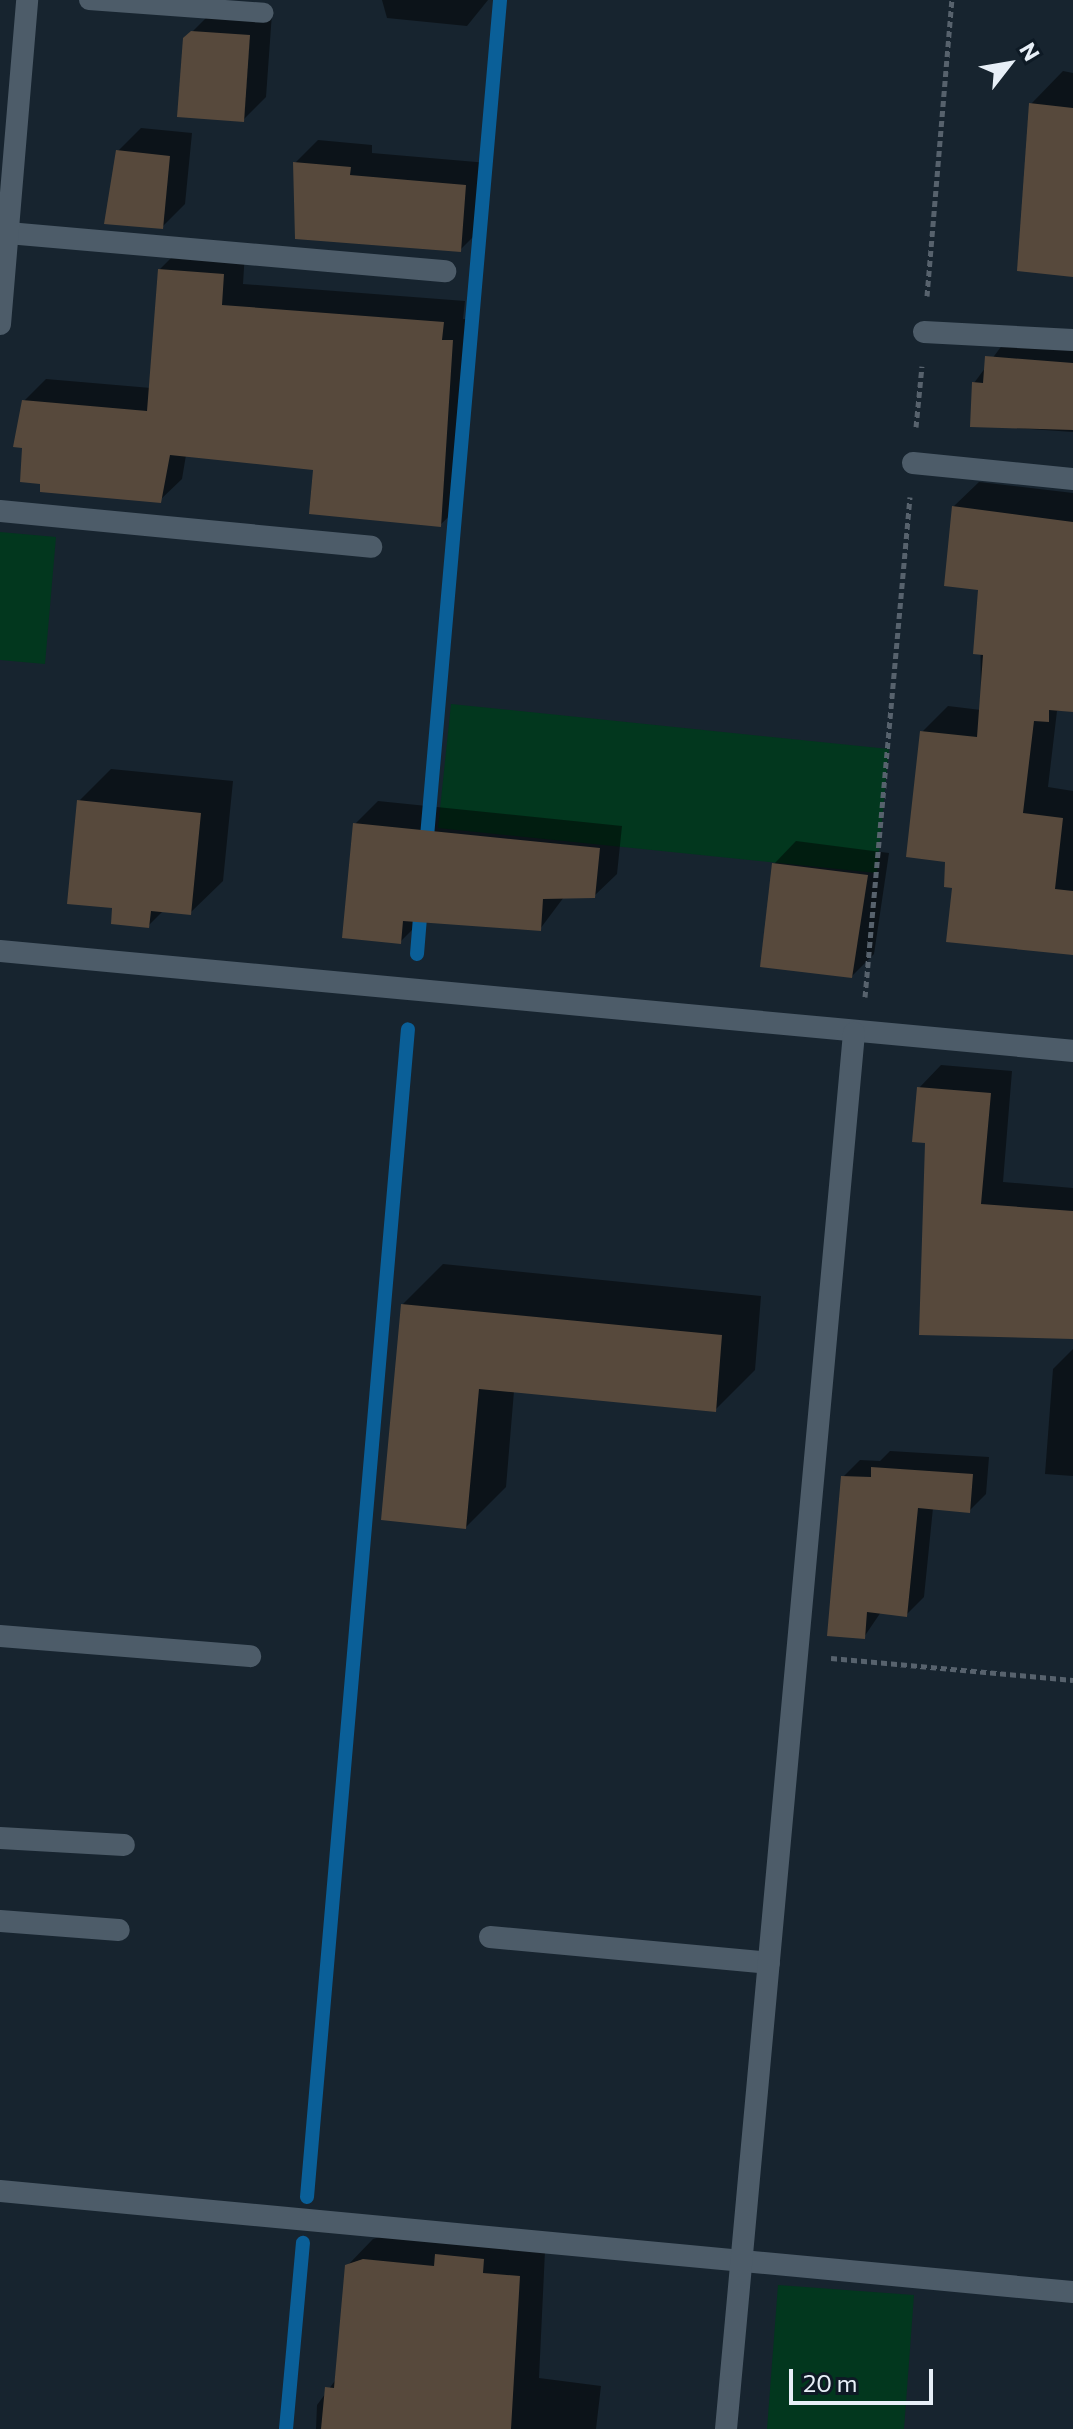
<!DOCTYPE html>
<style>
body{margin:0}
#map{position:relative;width:1073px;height:2429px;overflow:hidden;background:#17242f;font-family:Commissioner,sans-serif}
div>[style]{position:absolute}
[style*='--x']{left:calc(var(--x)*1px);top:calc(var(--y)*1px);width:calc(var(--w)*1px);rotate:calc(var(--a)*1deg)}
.green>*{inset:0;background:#02371e}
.shadow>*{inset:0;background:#0007}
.stream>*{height:14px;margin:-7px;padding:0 7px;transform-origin:7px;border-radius:7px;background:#0a5f98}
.building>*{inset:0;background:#57493c}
.path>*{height:5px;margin-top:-2.5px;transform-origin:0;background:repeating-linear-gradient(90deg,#57626d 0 6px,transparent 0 10px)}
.service>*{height:20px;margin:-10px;padding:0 10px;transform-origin:10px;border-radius:10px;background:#4d5c69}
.minor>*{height:22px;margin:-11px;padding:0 11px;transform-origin:11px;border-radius:11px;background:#4d5c69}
span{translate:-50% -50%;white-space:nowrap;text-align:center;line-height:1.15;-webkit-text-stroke:6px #0e1a25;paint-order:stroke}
.north{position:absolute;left:969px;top:24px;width:80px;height:80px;-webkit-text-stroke:6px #0e1a25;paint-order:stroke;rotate:59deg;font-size:22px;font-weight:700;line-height:32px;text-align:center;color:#e7eff7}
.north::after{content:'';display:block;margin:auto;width:28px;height:36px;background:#e7eff7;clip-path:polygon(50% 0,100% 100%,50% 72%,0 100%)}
.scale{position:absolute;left:789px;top:2369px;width:144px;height:36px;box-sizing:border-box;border:4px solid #e7eff7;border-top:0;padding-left:10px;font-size:24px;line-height:28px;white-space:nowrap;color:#e7eff7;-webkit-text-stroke:6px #0e1a25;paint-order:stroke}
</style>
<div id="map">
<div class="green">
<div style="clip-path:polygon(0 532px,56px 537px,45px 664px,0 660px)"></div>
<div style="clip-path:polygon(451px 704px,889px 749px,877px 873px,438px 828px)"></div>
<div style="clip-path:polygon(778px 2285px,914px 2295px,904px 2429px,767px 2429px)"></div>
</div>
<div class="shadow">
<div style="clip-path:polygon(382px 0,488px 0,467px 26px,387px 18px)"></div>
<div style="clip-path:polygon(272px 13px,266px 97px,243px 120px,185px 39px,208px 16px)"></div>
<div style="clip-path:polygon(1063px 71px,1073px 73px,1073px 275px,1031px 104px)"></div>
<div style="clip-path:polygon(141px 128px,192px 133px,185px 204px,162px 227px,118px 151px)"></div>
<div style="clip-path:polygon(318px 140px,372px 145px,372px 153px,488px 163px,483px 227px,460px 250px,295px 163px)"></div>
<div style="clip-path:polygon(181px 248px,245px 252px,243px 284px,465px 301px,463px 319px,474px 319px,462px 504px,440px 525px,315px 469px,186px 455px,182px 479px,160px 500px,24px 401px,46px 379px,151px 388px,160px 269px)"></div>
<div style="clip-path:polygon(1012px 332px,1073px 335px,1073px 432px,972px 425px,974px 383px)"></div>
<div style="clip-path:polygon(979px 482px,1073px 493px,1073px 710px,1057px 711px,1048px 787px,1073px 791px,1073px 953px,954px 886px,947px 860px,922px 732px,948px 706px,981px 710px,980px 588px,953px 507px)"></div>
<div style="clip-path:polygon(111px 769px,233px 781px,223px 881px,190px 913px,164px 910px,148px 926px,114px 907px,79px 801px)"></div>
<div style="clip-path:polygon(378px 801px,622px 826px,617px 874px,594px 896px,564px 897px,540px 929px,422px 920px,400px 942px,355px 824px)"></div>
<div style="clip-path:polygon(796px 841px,889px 853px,874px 954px,852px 976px,774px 864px)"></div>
<div style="clip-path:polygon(941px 1065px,1012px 1071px,1003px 1182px,1073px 1188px,1073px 1337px,928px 1142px,919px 1088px)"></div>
<div style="clip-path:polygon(443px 1264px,761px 1296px,755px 1370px,715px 1410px,514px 1391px,506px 1487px,466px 1527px,403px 1304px)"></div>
<div style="clip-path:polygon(1073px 1349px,1073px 1476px,1045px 1474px,1053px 1369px)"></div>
<div style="clip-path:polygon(890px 1451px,989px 1457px,986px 1494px,969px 1511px,933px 1508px,924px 1597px,907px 1614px,881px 1612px,864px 1637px,843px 1477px,860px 1460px,880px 1461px)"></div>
<div style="clip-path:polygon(390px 2234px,545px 2251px,539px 2378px,601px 2386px,596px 2429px,316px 2429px,317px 2405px,337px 2378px,347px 2266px,373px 2239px)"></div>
</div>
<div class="stream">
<div style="--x:426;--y:848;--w:851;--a:-85.01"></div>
<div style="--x:417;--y:954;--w:49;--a:-85.3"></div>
<div style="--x:307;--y:2197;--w:1172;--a:-85.06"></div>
<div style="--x:286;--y:2429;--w:187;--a:-84.8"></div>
</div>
<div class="building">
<div style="clip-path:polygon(191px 31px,250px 35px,244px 122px,177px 117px,183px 38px)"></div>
<div style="clip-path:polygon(1029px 103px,1073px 108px,1073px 277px,1017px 271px)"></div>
<div style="clip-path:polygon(116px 150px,170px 156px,163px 229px,104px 224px)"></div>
<div style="clip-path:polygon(293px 162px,351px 167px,350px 175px,466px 185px,461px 252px,295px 239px)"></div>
<div style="clip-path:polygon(158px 269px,224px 274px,222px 305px,444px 322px,442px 340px,453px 340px,441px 527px,309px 514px,313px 470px,170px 455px,161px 503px,40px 492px,40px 484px,20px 482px,22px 448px,13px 447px,22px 400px,147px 411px)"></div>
<div style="clip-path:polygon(985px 356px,1073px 363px,1073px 430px,970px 427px,972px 382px,983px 383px)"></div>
<div style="clip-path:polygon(952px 506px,1073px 522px,1073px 712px,1049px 710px,1049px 722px,1034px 721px,1023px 813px,1063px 818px,1055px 889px,1073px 891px,1073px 955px,946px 942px,952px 888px,944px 887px,945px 862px,906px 857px,920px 731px,977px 737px,983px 655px,973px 654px,978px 590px,944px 586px)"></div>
<div style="clip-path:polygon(77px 800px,201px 813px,191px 915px,151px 911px,149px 928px,111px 924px,112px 908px,67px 904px)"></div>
<div style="clip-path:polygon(353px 823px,600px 848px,595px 898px,543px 899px,541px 931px,403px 921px,401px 944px,342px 938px)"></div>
<div style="clip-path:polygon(772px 863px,868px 875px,852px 978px,760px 967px)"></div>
<div style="clip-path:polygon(917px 1087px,991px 1093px,981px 1204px,1073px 1211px,1073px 1339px,919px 1335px,925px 1143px,912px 1142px)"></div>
<div style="clip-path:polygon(401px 1304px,722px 1335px,716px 1412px,479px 1389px,466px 1529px,381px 1520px)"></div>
<div style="clip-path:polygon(871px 1467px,973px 1474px,970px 1513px,918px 1508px,907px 1617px,867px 1612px,865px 1639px,827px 1636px,841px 1476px,871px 1477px)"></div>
<div style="clip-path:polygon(435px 2254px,484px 2259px,483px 2273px,520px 2276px,511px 2429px,321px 2429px,325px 2387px,334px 2388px,345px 2265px,363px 2259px,434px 2266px)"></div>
</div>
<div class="path">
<div style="--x:927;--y:296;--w:297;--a:-85.2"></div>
<div style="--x:916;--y:427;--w:61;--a:-84.4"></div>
<div style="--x:865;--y:997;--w:502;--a:-84.86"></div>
<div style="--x:831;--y:1658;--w:243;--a:5.2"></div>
</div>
<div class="service">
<div style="--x:89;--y:0;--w:175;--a:4.2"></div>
</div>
<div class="minor">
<div style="--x:8;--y:233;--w:439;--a:5"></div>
<div style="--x:0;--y:324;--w:325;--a:-85.2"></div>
<div style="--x:924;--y:332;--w:149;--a:3.1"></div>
<div style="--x:913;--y:463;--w:161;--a:5.7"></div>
<div style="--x:0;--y:511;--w:373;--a:5.5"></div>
<div style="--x:0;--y:951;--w:1078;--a:5.32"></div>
<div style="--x:0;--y:1636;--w:251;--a:4.6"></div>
<div style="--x:0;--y:1838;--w:124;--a:3.2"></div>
<div style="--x:0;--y:1921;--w:119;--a:4.3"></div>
<div style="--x:490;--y:1937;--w:280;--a:5.3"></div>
<div style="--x:0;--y:2191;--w:1078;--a:5.38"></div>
<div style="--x:726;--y:2429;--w:1402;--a:-84.76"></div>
</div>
<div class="north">N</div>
<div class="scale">20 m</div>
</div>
